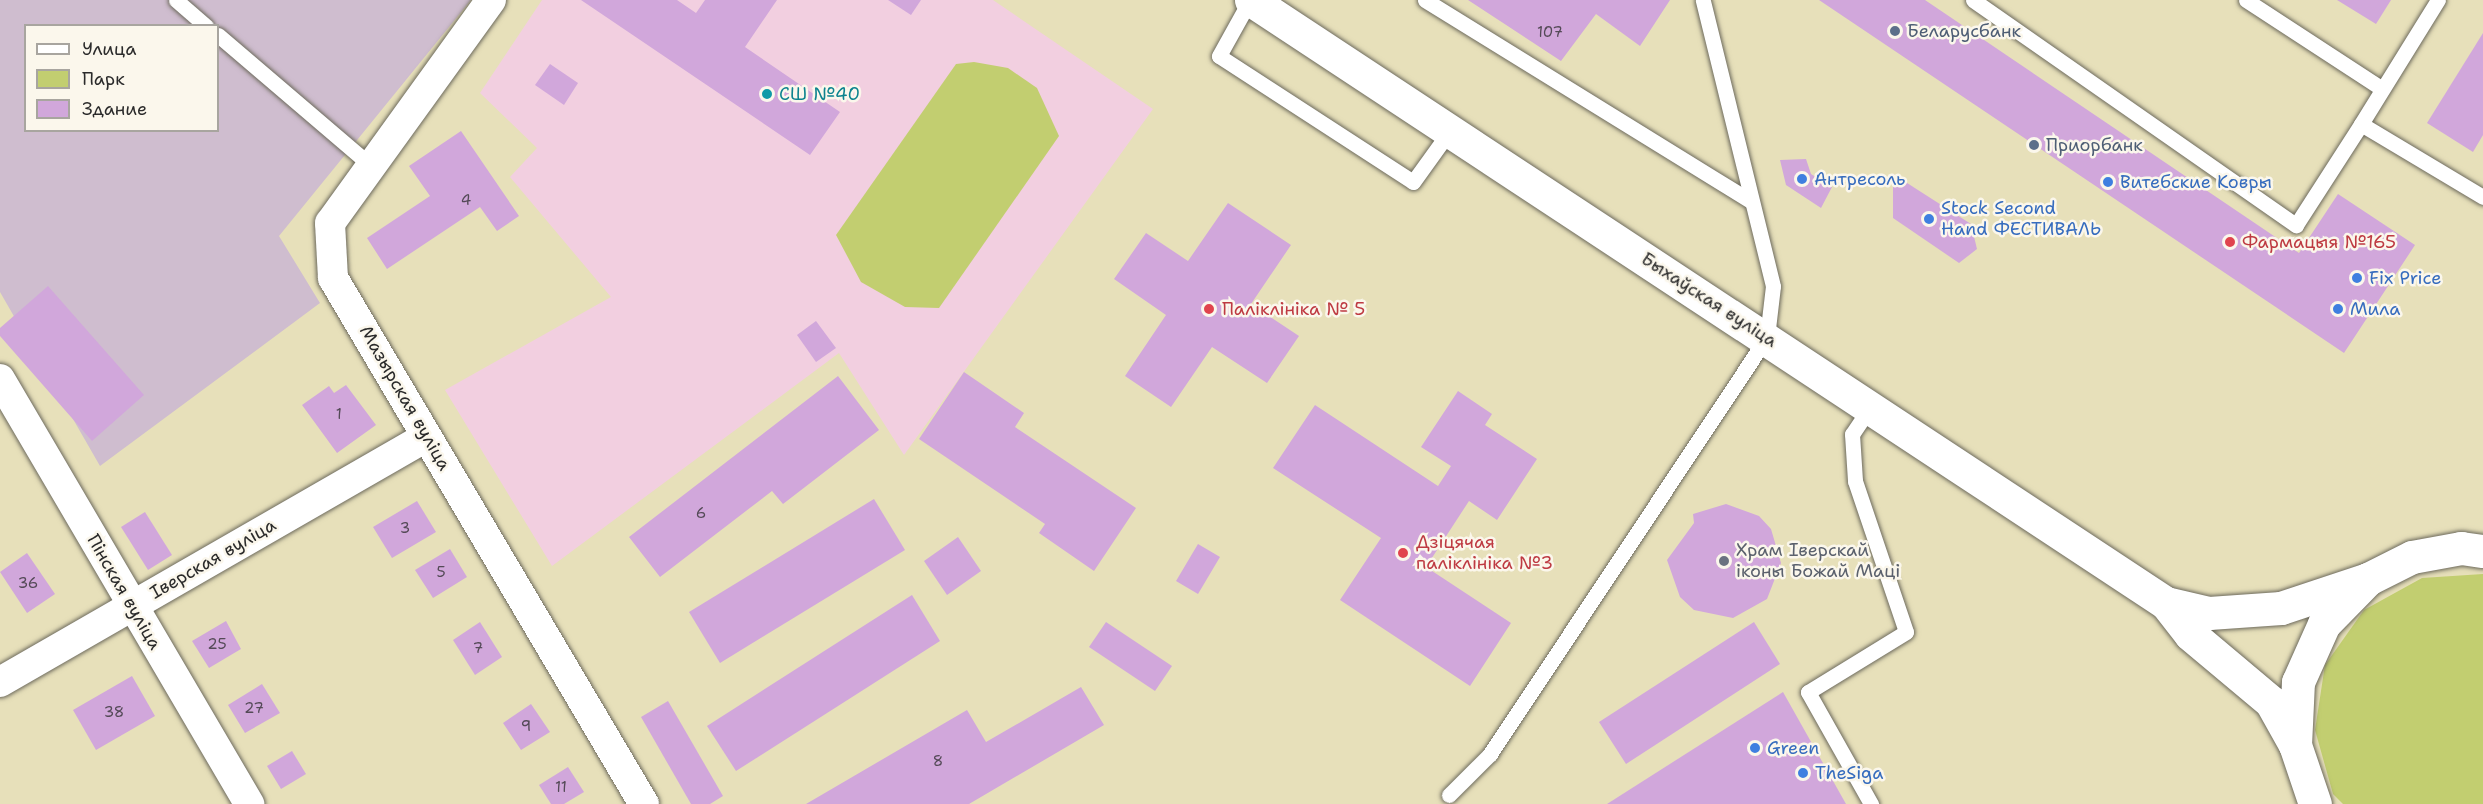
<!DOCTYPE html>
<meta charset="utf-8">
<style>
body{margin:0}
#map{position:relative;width:2483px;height:804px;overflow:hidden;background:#e7e0ba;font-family:"Shantell Sans",sans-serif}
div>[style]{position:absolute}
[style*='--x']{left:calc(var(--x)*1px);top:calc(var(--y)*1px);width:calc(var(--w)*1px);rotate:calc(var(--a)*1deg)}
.built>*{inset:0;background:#f2cfe0}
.industrial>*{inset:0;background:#cfbdcf}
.green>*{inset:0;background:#c2ce70}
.building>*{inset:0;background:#d1a7db}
.roads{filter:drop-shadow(0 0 2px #6d6a5d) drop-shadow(0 0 2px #6d6a5d)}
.service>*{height:15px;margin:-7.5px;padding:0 7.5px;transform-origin:7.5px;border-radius:7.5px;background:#fff}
.minor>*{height:30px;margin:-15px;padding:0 15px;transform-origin:15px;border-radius:15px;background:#fff}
.secondary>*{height:33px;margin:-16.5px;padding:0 16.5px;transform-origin:16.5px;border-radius:16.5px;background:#fff}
.primary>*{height:33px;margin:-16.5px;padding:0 16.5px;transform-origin:16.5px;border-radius:16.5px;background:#fff}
.dots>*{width:16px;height:16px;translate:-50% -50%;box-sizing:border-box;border:3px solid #fbf7ec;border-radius:50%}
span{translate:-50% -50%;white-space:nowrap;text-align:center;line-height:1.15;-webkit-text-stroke:5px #fbf7ec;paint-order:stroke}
.number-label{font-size:15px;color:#544a57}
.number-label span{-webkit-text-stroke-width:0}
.service-label{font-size:18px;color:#4e5e75}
.left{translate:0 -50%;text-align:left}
.culture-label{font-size:18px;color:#0d838f}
.shop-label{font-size:18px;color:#366cbe}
.health-label{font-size:18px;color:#be3a42}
.street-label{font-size:18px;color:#2b2b2b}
.worship-label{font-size:18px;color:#5b616d}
.legend{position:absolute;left:24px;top:24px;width:195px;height:108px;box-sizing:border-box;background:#fbf7ec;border:2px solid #a8a59f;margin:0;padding:8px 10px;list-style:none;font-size:18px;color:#2b2b2b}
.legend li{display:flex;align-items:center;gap:12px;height:30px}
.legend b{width:30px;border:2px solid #a8a59f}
</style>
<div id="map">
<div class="built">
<div style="clip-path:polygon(542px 0,993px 0,1153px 109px,904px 455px,839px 353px,552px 566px,445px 390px,611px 297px,510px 177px,537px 148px,480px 93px)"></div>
</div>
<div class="industrial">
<div style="clip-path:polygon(evenodd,0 0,471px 0,279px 236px,320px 303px,100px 466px,0 292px,0 0,26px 26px,218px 26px,218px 130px,26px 130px,26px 26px)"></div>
</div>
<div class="green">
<div style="clip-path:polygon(974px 62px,1008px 68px,1037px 88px,1059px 136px,939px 308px,905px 307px,861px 282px,836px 235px,956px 64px)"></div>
<div style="clip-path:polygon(2483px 574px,2483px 804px,2343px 804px,2333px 794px,2315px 730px,2325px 665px,2364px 610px,2422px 578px)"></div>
</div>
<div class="building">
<div style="clip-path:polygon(581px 0,677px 0,696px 13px,705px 0,777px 0,745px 47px,840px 112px,810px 155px)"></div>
<div style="clip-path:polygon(888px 0,921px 0,911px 15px)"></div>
<div style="clip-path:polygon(1468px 0,1670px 0,1640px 46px,1596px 14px,1561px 61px)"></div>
<div style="clip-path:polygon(1819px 0,1925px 0,2299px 253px,2338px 194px,2415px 245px,2344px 353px)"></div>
<div style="clip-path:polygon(2337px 0,2391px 0,2376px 24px)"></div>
<div style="clip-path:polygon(2483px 33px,2483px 135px,2473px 152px,2427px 123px)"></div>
<div style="clip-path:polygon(550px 64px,578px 83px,564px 105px,535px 85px)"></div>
<div style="clip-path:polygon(461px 131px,519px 216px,497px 231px,480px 207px,387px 269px,367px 238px,430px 196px,409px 166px)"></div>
<div style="clip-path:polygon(1806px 159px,1811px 174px,1832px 187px,1821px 208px,1786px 185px,1780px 160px)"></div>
<div style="clip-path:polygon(1893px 174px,1971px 224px,1977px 249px,1959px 263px,1893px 218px)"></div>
<div style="clip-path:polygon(1228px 203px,1291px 245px,1251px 304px,1299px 336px,1267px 383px,1212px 347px,1171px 407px,1125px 376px,1166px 315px,1114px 279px,1146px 233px,1188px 261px)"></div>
<div style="clip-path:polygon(48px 286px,144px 395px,92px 441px,0 336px,0 328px)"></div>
<div style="clip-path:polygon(816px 321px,836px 348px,816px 362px,797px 335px)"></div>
<div style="clip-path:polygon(964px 372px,1024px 413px,1015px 427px,1136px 508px,1094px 571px,1039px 533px,1045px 524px,919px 439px)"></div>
<div style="clip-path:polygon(838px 376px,879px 430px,783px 504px,772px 491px,660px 577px,629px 537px)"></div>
<div style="clip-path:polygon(346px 385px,376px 425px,337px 453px,302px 405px,329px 386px,334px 393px)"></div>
<div style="clip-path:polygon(1458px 391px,1492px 414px,1485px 425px,1537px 459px,1497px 520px,1469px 501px,1426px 567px,1511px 623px,1470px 686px,1340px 600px,1381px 538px,1273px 468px,1315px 405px,1438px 486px,1451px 466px,1421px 447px)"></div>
<div style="clip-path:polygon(874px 499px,905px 550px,720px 663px,689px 612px)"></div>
<div style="clip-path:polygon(417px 501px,436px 532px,392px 558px,373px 527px)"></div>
<div style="clip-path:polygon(1726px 504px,1759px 516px,1771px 529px,1781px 563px,1767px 599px,1733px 618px,1694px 610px,1680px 597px,1667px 560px,1694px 523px,1693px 514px)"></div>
<div style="clip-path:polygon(145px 512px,172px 555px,148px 570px,121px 527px)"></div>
<div style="clip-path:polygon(958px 537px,981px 571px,947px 595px,924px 561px)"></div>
<div style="clip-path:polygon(1198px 544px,1220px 557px,1198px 594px,1176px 581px)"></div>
<div style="clip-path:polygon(450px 549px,467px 577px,433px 598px,415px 570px)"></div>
<div style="clip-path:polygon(27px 553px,55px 594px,27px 613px,0 572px)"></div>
<div style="clip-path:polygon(912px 595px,940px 641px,736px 771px,707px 726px)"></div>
<div style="clip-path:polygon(226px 621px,241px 649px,209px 668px,192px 641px)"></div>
<div style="clip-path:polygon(480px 622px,502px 657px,475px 675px,453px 640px)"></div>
<div style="clip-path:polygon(1106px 622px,1172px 666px,1155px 691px,1089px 647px)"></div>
<div style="clip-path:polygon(1754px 622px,1780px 664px,1626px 764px,1599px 722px)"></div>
<div style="clip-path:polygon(132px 676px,155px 716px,96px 750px,73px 710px)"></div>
<div style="clip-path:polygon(262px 684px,280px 713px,245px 733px,228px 705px)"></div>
<div style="clip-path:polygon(1081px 687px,1104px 725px,969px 804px,806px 804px,967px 710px,986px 742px)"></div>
<div style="clip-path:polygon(1783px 692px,1846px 804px,1607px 804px)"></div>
<div style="clip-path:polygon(668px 701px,723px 796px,710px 804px,691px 804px,641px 717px)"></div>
<div style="clip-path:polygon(531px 704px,550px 732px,521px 750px,503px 723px)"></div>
<div style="clip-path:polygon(292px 751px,306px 774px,281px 789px,267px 766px)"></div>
<div style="clip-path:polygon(568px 767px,584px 792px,564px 804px,551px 804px,539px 785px)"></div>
</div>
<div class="roads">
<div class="service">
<div style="--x:176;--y:0;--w:40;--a:41"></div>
<div style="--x:1250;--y:0;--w:64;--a:119"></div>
<div style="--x:1219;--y:56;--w:231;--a:33"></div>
<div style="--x:1413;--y:182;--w:62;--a:-54.2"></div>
<div style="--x:1425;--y:0;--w:382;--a:31.7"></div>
<div style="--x:1973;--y:0;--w:394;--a:34.9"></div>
<div style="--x:2296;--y:225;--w:120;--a:-57.2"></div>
<div style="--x:2361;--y:124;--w:142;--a:30.9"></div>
<div style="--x:2246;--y:0;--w:161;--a:33.1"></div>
<div style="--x:218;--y:35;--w:199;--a:40.5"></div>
<div style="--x:2361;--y:124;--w:146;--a:-58.2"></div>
<div style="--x:1871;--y:406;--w:34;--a:124"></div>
<div style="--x:1852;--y:434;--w:47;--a:86.3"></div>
<div style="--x:1855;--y:481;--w:159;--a:71.3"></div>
<div style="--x:1906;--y:632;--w:115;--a:148.5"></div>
<div style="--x:1808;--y:692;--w:129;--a:60.6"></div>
<div style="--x:1449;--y:795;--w:58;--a:-45"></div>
<div style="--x:1490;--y:754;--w:501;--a:-56.41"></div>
<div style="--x:1767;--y:337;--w:51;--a:-83.3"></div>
<div style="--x:1773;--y:286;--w:294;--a:-103.8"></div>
</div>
<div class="minor">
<div style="--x:491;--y:0;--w:275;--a:125.8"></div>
<div style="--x:330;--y:223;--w:55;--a:86.9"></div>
<div style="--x:333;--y:278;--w:611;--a:59.41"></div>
<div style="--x:0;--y:379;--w:493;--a:59.6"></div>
<div style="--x:0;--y:682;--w:491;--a:-29.9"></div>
</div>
<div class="secondary">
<div style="--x:1251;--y:0;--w:1096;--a:33.39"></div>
<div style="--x:2166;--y:603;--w:39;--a:52"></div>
<div style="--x:2190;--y:634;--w:106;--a:40"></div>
<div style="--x:2271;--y:702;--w:49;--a:60.8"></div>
<div style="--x:2166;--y:603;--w:44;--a:13.1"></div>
<div style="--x:2209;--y:613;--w:72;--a:-4"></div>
<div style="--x:2281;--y:608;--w:92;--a:-18.4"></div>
</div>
<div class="primary">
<div style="--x:2315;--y:804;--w:62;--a:-108.7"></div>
<div style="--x:2295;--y:745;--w:63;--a:-87.3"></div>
<div style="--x:2298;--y:682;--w:64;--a:-65.9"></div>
<div style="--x:2324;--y:624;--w:63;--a:-45.6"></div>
<div style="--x:2368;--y:579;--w:49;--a:-26.6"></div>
<div style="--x:2412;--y:557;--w:50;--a:-10.4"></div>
<div style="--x:2461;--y:548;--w:22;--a:8"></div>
</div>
</div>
<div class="dots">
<div style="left:1895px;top:31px;background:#5c6f8a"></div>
<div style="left:767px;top:94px;background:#0f9aa8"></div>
<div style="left:2034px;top:145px;background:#5c6f8a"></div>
<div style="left:1802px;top:179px;background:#3f7fe0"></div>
<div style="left:2108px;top:182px;background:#3f7fe0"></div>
<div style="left:1929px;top:219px;background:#3f7fe0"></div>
<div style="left:2230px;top:242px;background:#e0444e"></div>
<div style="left:2357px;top:278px;background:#3f7fe0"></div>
<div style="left:1209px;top:309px;background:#e0444e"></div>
<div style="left:2338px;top:309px;background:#3f7fe0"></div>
<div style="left:1403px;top:553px;background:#e0444e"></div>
<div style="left:1724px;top:561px;background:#6b7280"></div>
<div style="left:1755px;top:748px;background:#3f7fe0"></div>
<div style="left:1803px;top:773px;background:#3f7fe0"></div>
</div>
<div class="number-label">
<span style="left:1550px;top:33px">107</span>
<span style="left:466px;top:201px">4</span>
<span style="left:339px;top:415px">1</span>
<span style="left:701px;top:514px">6</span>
<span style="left:405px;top:529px">3</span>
<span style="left:441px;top:573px">5</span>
<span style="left:28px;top:584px">36</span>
<span style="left:217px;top:645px">25</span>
<span style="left:478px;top:649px">7</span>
<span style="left:254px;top:709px">27</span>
<span style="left:114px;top:713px">38</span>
<span style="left:526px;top:727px">9</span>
<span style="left:938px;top:762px">8</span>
<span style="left:561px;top:788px">11</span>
</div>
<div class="service-label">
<span class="left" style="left:1907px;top:31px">Беларусбанк</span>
<span class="left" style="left:2046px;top:145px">Приорбанк</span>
</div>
<div class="culture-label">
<span class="left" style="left:779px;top:94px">СШ №40</span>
</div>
<div class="shop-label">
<span class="left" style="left:1814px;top:179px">Антресоль</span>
<span class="left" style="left:2120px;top:182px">Витебские Ковры</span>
<span class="left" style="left:1941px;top:219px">Stock Second<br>Hand ФЕСТИВАЛЬ</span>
<span class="left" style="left:2369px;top:278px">Fix Price</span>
<span class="left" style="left:2350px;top:309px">Мила</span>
<span class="left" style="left:1767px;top:748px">Green</span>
<span class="left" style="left:1815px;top:773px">TheSiga</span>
</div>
<div class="health-label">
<span class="left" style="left:2242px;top:242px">Фармацыя №165</span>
<span class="left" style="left:1222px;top:309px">Паліклініка № 5</span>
<span class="left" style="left:1416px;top:553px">Дзіцячая<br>паліклініка №3</span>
</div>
<div class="street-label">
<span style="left:1709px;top:300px;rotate:33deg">Быхаўская вуліца</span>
<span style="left:405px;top:398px;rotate:60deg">Мазырская вуліца</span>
<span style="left:213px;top:559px;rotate:-30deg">Іверская вуліца</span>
<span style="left:124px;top:592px;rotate:60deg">Пінская вуліца</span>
</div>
<div class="worship-label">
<span class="left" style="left:1736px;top:561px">Храм Іверскай<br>іконы Божай Маці</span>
</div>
<ul class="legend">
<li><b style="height:8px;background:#fff"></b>Улица</li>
<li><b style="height:16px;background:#c2ce70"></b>Парк</li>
<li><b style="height:16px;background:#d1a7db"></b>Здание</li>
</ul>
</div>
